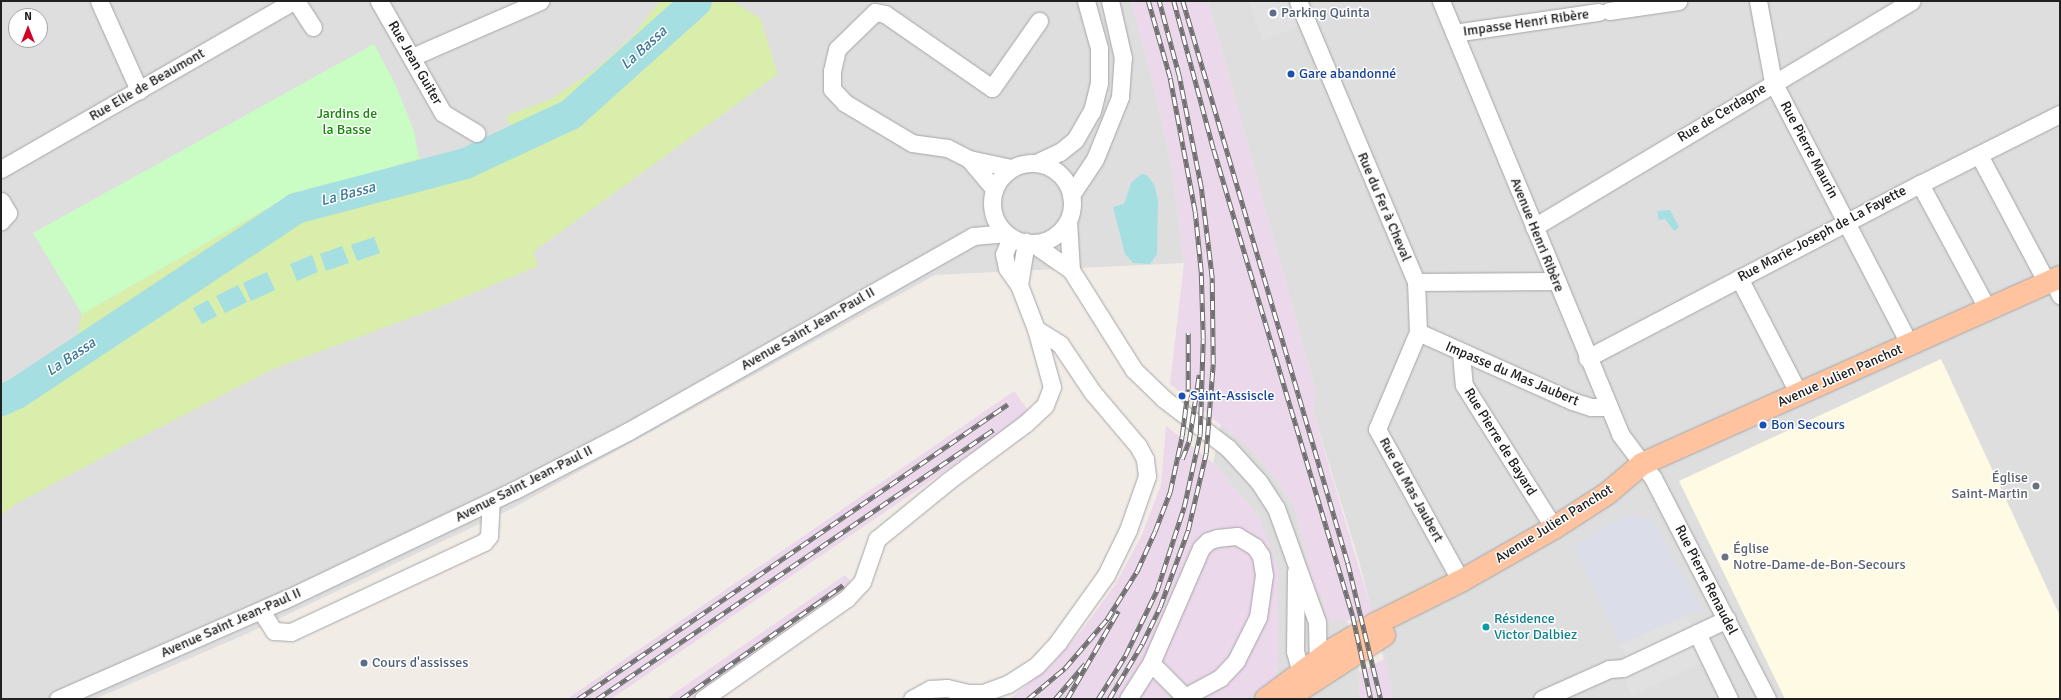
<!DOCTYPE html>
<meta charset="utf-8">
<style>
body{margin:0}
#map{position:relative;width:2061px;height:700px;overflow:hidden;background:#f2ece7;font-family:Signika,sans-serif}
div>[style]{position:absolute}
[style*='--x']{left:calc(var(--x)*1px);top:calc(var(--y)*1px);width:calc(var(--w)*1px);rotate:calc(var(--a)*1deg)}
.residential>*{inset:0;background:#dfdede}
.industrial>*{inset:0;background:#ebd8eb}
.education>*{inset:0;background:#fffae3}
.grass>*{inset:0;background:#d8eeaa}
.park>*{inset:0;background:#c9fdc3}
.parking>*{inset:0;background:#e1e1e1}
.plaza>*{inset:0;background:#dbdde8}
.water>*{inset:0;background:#a5dfe2}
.river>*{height:31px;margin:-15.5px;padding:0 15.5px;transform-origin:15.5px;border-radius:15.5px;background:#a5dfe2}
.roads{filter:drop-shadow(0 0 1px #a5a5a5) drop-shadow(0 0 1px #a5a5a5)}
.minor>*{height:17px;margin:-8.5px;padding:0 8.5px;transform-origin:8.5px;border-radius:8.5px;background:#fff}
.minor>.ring{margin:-8.5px;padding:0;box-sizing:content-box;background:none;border:17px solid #fff;border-radius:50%}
.major>*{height:22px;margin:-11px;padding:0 11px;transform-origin:11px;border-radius:11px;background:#ffc49f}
.rail>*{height:4.5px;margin-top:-2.25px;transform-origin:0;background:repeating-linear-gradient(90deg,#fff 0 9px,#6f6f6f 0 18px);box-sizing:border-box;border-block:1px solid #6f6f6f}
.dots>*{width:11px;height:11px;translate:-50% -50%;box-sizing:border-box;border:2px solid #fff;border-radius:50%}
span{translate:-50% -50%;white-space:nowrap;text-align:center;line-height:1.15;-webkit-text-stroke:3px #fff;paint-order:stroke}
.service-label{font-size:14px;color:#4e5e75}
.left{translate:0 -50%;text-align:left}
.street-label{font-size:14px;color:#212121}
.transit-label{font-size:14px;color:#164399}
.park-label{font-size:14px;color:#128a04}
.worship-label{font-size:14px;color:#5b616d}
.right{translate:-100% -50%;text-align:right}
.culture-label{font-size:14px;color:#0d838f}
.water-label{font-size:15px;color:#3b7a97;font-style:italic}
.frame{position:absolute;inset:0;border:2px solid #212121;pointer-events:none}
.north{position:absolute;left:8px;top:8px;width:40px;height:40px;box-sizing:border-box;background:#fff;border:1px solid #a6a6a6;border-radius:50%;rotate:0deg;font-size:11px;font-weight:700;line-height:16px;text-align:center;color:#212121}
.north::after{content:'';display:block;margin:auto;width:14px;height:18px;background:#d20026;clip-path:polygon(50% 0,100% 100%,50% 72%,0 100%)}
</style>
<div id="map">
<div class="residential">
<div style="clip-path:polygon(evenodd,1px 1px,1131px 1px,1154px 86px,1172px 168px,1184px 263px,935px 275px,513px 508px,244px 635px,95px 699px,1px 699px,1px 1px,16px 16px,40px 16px,40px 40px,16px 40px,16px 16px)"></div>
<div style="clip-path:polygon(1208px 1px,2060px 1px,2060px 699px,1394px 699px,1359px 561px,1313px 412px,1315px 389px)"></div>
<div style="clip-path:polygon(1221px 425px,1254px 452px,1277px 480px,1295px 508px,1315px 590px,1322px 596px,1327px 618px,1347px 621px,1360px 673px,1359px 699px,1244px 699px,1269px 683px,1277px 671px,1277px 624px,1259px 517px,1213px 463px)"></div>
</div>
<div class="industrial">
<div style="clip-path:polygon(1131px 1px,1208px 1px,1315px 389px,1313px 412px,1373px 615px,1347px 621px,1327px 619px,1322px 596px,1315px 590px,1295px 508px,1277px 480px,1254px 452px,1170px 384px,1184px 263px,1172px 168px,1154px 86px)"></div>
<div style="clip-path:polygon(1014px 391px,1030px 413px,611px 699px,567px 699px)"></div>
<div style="clip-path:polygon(1166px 426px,1213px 463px,1259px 517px,1278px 566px,1278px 663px,1274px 680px,1244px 699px,1009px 699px,1050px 667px,1082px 630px,1115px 585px,1141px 537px,1161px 485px)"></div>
<div style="clip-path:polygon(845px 575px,853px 585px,694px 699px,666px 699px)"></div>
<div style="clip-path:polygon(1385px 658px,1394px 699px,1359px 699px,1360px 673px)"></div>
</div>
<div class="education">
<div style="clip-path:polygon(1941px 359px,2060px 616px,2060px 699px,1785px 699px,1679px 481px)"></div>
</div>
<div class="grass">
<div style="clip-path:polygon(660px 1px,732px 1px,760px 18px,778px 74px,533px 252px,538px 266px,450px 303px,273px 369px,116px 450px,16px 504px,1px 515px,1px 404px,17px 397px,72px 360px,82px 314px,264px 210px,419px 158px,443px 180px,519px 147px,506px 116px,551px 99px,596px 69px,632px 37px)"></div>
</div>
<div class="park">
<div style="clip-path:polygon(374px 44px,396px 86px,414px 131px,419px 158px,264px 210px,82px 314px,33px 233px)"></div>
</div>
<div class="parking">
<div style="clip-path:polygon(1248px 1px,1289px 1px,1298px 26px,1263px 41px)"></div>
<div style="clip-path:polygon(1687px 615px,1707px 661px,1632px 695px,1620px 668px,1629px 664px,1620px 644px)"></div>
</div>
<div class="plaza">
<div style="clip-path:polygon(1626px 515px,1652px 520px,1702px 609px,1620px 644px,1574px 546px)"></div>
</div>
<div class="water">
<div style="clip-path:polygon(1141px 174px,1147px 175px,1155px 186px,1158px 202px,1157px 254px,1150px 264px,1133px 263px,1125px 254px,1113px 207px,1124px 204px,1131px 183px)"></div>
<div style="clip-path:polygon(1670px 210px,1679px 227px,1674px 231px,1665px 219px,1659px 220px,1657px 211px)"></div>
<div style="clip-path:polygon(374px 237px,380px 253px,357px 261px,351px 245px)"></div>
<div style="clip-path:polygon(342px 246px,349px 263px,326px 271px,320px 254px)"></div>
<div style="clip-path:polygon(312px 255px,318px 272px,297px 281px,290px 264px)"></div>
<div style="clip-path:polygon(267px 272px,275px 290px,251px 301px,243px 283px)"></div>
<div style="clip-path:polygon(238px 285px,247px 302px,225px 313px,216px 296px)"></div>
<div style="clip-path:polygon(208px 300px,217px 316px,202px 324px,193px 308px)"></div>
</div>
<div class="river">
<div style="--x:1;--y:400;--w:17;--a:-25"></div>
<div style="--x:16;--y:393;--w:335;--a:-33.5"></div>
<div style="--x:295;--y:208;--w:176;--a:-14.8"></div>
<div style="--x:465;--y:163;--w:116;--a:-25"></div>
<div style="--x:570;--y:114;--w:169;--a:-41.9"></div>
</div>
<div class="roads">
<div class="minor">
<div style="--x:99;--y:1;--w:98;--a:65.8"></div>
<div style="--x:296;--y:1;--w:31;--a:57"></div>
<div style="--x:379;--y:1;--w:129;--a:60.3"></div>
<div style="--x:443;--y:113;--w:39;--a:31"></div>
<div style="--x:1298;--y:1;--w:305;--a:67.2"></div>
<div style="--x:1416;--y:282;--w:141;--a:-0.4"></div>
<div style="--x:1441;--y:1;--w:469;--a:67.5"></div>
<div style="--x:1620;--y:434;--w:55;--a:53.1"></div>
<div style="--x:1653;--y:478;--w:249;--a:62.7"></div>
<div style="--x:1758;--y:1;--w:82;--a:79.5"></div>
<div style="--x:1773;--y:82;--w:297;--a:62.5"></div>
<div style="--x:1609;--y:11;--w:70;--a:-8.2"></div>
<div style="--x:1454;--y:33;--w:146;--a:-8.3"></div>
<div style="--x:412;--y:57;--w:140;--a:-23.6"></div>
<div style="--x:1979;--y:155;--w:145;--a:62"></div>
<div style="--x:969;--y:159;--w:39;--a:50"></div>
<div class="ring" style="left:992px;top:163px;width:63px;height:63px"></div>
<div style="--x:1036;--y:163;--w:26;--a:-25"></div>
<div style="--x:1060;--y:152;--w:19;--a:-39"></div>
<div style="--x:1075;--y:140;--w:34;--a:-60"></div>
<div style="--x:1092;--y:111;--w:30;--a:-76"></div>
<div style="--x:1099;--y:82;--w:34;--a:-90"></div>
<div style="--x:1099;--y:48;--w:49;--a:-105.5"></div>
<div style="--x:1011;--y:168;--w:43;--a:-167.9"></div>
<div style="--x:969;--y:159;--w:25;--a:-153"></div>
<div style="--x:947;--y:148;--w:35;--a:-172"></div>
<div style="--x:912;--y:143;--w:78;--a:-149.2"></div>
<div style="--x:845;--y:103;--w:19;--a:-133"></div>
<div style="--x:832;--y:89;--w:18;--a:-90"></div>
<div style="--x:832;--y:71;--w:23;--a:-77"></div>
<div style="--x:837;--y:49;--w:53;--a:-44.2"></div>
<div style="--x:875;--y:12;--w:10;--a:11"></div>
<div style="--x:885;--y:14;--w:130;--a:34.7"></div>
<div style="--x:992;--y:88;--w:82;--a:-55"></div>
<div style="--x:1;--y:169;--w:337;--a:-29.9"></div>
<div style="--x:1920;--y:184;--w:143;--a:61.6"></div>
<div style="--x:1071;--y:195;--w:43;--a:-56.3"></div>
<div style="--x:1095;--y:159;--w:67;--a:-68"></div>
<div style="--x:1120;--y:97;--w:39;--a:-86"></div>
<div style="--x:1123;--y:58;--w:58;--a:-102.8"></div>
<div style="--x:1;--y:201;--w:14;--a:60"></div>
<div style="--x:8;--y:213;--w:11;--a:131"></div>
<div style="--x:1068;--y:221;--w:49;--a:86.5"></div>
<div style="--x:1071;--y:270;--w:118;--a:57.8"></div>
<div style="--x:1134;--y:370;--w:42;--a:44"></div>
<div style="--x:1164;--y:399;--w:81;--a:37.4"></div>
<div style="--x:1228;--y:448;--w:46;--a:47.6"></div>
<div style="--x:1259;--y:482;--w:31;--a:57"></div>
<div style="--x:1276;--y:508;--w:121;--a:70.2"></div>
<div style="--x:1317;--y:622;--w:47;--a:88.8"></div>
<div style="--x:1534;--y:227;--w:440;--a:-30.9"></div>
<div style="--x:1011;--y:237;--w:18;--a:112"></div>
<div style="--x:1004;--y:254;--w:14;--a:78"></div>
<div style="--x:1007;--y:268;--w:21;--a:55"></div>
<div style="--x:1019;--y:285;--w:44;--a:-80.8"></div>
<div style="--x:1032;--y:243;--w:47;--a:34.7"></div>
<div style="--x:1739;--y:278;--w:131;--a:62.7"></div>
<div style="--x:2053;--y:280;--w:17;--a:65"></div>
<div style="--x:1416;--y:282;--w:50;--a:87.7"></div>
<div style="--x:1418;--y:332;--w:105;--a:112.9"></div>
<div style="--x:1377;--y:429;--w:174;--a:61.1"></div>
<div style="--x:1418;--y:332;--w:169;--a:24.1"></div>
<div style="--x:1572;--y:401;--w:20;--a:18"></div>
<div style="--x:1591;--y:407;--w:18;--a:0"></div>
<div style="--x:1461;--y:353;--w:32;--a:85"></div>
<div style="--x:1464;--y:385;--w:169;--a:57.8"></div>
<div style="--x:1587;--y:358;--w:376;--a:-27.6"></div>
<div style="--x:1920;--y:184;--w:157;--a:-26.6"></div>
<div style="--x:1296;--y:571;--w:80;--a:90.7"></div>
<div style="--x:1295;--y:651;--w:23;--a:75"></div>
<div style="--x:1301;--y:673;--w:12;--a:-5"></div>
<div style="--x:261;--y:611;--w:24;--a:57"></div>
<div style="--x:274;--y:631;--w:17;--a:3"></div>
<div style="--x:291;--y:632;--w:213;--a:-25"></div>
<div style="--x:484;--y:542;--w:8;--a:-50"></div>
<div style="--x:489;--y:536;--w:34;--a:-87"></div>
<div style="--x:1697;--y:633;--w:73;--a:64.1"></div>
<div style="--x:1151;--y:663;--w:47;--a:45"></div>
<div style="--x:58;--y:699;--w:247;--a:-23.7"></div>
<div style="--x:284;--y:600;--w:256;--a:-25.5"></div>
<div style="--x:515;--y:490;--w:126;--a:-27.4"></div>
<div style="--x:627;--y:432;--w:398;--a:-29.5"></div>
<div style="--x:973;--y:236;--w:32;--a:-5"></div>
<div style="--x:703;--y:699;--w:176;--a:-35"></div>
<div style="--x:847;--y:598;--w:22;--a:-47"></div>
<div style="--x:862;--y:582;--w:46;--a:-70.8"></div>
<div style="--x:877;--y:539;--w:92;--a:-39.2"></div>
<div style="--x:948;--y:481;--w:97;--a:-36.6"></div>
<div style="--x:1026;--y:423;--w:26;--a:-43"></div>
<div style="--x:1045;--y:405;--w:19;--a:-69"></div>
<div style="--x:1052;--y:387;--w:60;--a:-105.4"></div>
<div style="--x:1036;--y:329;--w:47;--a:-111.1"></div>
<div style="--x:912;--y:699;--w:21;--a:-29"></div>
<div style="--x:930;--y:689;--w:17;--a:-3"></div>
<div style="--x:947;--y:688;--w:22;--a:13"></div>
<div style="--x:968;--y:693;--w:15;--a:0"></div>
<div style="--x:983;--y:693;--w:27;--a:-20"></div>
<div style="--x:1008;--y:684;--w:33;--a:-33"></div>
<div style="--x:1036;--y:666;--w:33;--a:-47"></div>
<div style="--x:1058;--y:642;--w:82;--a:-54.4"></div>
<div style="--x:1106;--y:575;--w:50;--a:-63.9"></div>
<div style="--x:1128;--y:530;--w:57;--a:-70.6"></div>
<div style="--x:1147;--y:476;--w:17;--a:-97"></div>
<div style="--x:1145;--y:459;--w:15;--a:-118"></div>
<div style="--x:1138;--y:446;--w:70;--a:-130.3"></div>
<div style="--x:1093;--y:393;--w:59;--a:-124"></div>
<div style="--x:1060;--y:344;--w:28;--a:-148"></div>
<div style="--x:1128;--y:699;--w:43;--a:-57.4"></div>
<div style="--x:1151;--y:663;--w:125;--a:-66.5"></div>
<div style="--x:1201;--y:548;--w:10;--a:-45"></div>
<div style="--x:1208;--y:541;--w:9;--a:-18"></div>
<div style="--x:1217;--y:538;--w:20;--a:-6"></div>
<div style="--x:1237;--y:536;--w:21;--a:31"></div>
<div style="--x:1255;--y:547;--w:11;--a:56"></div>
<div style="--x:1261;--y:556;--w:19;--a:81"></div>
<div style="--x:1264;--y:575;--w:42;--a:98.1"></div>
<div style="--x:1258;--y:617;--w:49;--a:116.6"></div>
<div style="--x:1236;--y:661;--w:23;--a:133"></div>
<div style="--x:1220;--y:678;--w:44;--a:151.7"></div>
<div style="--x:1542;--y:699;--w:73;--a:-24.1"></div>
<div style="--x:1609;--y:669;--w:14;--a:-4"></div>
<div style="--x:1623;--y:668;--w:115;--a:-25.2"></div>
</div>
<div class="major">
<div style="--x:1292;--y:695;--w:110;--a:-33.1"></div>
<div style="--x:1266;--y:699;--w:82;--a:-36.6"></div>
<div style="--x:1332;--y:650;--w:52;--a:-31"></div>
<div style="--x:1377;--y:623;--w:94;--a:-26.6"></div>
<div style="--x:1461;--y:581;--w:107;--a:-29.7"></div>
<div style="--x:1554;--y:528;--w:64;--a:-32.9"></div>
<div style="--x:1608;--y:493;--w:45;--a:-40.5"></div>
<div style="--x:1642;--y:464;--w:458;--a:-24.1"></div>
</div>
</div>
<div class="rail">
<div style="--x:1174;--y:1;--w:154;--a:75"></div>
<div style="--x:1214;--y:150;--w:486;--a:73.4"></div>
<div style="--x:1353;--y:616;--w:85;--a:77.8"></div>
<div style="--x:1183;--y:1;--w:586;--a:73.64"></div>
<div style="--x:1348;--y:563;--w:140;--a:76.4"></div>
<div style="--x:1182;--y:459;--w:19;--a:-69"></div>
<div style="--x:1189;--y:441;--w:67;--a:-81.4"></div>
<div style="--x:578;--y:699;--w:521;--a:-34.45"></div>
<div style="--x:597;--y:699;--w:479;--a:-34.2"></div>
<div style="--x:681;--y:699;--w:198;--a:-35.1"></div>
<div style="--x:1028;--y:699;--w:48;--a:-40"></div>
<div style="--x:1065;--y:668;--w:65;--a:-49.4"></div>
<div style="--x:1107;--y:619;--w:57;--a:-58"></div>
<div style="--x:1137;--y:571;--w:44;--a:-65.8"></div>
<div style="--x:1155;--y:531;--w:42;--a:-69"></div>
<div style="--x:1170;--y:492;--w:57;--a:-77.9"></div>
<div style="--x:1182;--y:436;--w:47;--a:-82.7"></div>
<div style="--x:1188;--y:389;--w:56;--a:-90"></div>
<div style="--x:1055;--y:699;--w:46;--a:-49.4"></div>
<div style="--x:1067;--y:699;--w:102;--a:-59.9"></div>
<div style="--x:1098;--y:699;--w:51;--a:-57.9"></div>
<div style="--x:1125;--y:656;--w:73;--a:-64.1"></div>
<div style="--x:1157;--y:590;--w:87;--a:-72"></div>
<div style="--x:1184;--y:507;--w:75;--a:-77.6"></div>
<div style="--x:1200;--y:434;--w:95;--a:-88.2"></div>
<div style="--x:1203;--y:339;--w:67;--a:-91.7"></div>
<div style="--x:1201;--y:272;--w:60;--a:-95.7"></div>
<div style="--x:1195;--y:212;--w:136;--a:-100.6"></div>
<div style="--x:1170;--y:78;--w:80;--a:-105.9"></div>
<div style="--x:1109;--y:699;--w:64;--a:-59"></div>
<div style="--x:1142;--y:644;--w:41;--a:-64.1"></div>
<div style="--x:1160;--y:607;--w:82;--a:-70"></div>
<div style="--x:1188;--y:530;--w:79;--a:-76.8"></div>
<div style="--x:1206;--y:453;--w:89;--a:-85.5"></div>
<div style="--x:1213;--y:364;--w:86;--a:-90.7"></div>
<div style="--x:1212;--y:278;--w:92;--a:-96.9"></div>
<div style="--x:1201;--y:187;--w:113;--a:-101.2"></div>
<div style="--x:1179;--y:76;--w:78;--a:-104.9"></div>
</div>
<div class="dots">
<div style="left:1273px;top:13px;background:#5c6f8a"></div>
<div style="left:1291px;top:74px;background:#1a4fb4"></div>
<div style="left:1182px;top:396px;background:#1a4fb4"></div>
<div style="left:1763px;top:425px;background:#1a4fb4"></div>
<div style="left:2036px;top:486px;background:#6b7280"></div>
<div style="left:1725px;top:557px;background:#6b7280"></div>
<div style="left:1486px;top:627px;background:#0f9aa8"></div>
<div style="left:364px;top:663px;background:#5c6f8a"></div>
</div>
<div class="service-label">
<span class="left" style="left:1281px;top:13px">Parking Quinta</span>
<span class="left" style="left:372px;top:663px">Cours d'assisses</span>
</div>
<div class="street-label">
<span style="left:1526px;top:23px;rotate:-8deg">Impasse Henri Ribère</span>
<span style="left:415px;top:63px;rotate:60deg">Rue Jean Guiter</span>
<span style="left:147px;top:85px;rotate:-30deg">Rue Elie de Beaumont</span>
<span style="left:1722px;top:113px;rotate:-31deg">Rue de Cerdagne</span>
<span style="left:1809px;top:150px;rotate:62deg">Rue Pierre Maurin</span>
<span style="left:1384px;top:207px;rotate:67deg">Rue du Fer à Cheval</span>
<span style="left:1822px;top:234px;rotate:-28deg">Rue Marie-Joseph de La Fayette</span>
<span style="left:1537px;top:235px;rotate:68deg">Avenue Henri Ribère</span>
<span style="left:808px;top:329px;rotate:-30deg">Avenue Saint Jean-Paul II</span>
<span style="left:1512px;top:374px;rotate:23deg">Impasse du Mas Jaubert</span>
<span style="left:1840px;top:376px;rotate:-24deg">Avenue Julien Panchot</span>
<span style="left:1500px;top:442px;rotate:58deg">Rue Pierre de Bayard</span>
<span style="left:524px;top:484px;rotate:-27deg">Avenue Saint Jean-Paul II</span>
<span style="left:1411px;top:490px;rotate:61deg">Rue du Mas Jaubert</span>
<span style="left:1554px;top:524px;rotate:-32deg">Avenue Julien Panchot</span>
<span style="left:1706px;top:580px;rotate:63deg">Rue Pierre Renaudel</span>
<span style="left:231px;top:623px;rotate:-24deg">Avenue Saint Jean-Paul II</span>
</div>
<div class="transit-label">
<span class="left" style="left:1299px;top:74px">Gare abandonné</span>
<span class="left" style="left:1190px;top:396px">Saint-Assiscle</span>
<span class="left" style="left:1771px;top:425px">Bon Secours</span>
</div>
<div class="park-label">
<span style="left:347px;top:122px">Jardins de<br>la Basse</span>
</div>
<div class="worship-label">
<span class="right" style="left:2028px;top:486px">Église<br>Saint-Martin</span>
<span class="left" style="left:1733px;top:557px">Église<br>Notre-Dame-de-Bon-Secours</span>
</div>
<div class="culture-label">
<span class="left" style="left:1494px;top:627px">Résidence<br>Victor Dalbiez</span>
</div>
<div class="water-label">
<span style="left:644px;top:48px;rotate:-42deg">La Bassa</span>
<span style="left:348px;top:194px;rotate:-15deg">La Bassa</span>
<span style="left:71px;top:357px;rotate:-34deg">La Bassa</span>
</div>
<div class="frame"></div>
<div class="north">N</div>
</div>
